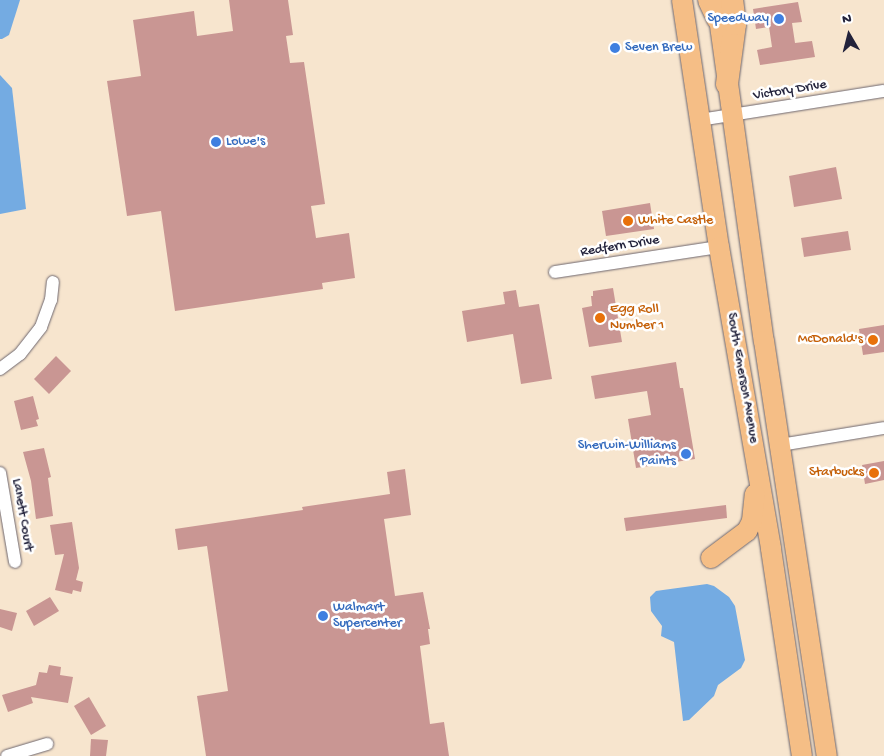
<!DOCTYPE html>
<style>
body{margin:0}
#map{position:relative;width:884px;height:756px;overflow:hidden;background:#f7e5ce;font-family:"Gochi Hand",sans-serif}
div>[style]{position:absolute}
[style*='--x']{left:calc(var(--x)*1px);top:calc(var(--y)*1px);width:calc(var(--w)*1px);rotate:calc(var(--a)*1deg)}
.water>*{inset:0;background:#74abe2}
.building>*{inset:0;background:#c99693}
.roads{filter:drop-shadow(0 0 1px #6d666e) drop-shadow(0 0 1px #6d666e)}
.minor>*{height:12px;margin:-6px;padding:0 6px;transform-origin:6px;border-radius:6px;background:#fff}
.primary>*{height:20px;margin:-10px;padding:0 10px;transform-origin:10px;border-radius:10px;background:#f5be86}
.motorway>*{height:22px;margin:-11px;padding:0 11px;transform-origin:11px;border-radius:11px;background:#f5be86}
.dots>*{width:14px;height:14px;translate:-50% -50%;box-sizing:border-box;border:2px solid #fff;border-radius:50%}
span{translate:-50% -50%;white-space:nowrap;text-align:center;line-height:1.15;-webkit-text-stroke:5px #fff;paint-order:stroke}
.shop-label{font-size:14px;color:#366cbe}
.right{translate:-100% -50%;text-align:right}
.left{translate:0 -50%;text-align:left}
.street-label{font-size:14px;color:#22223b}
.food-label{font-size:14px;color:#c56008}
.north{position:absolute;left:824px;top:10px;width:50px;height:50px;-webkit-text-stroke:4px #fff;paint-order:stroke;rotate:352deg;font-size:14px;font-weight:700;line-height:20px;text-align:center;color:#22223b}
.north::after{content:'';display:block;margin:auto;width:18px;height:22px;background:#22223b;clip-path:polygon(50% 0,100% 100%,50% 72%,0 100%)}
</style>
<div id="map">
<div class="water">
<div style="clip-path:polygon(0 0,20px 0,9px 35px,2px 39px,0 39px)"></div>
<div style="clip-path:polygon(0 75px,12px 88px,26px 209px,0 214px)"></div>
<div style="clip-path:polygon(707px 584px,714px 586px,729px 597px,735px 606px,745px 660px,741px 668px,718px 685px,714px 696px,689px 720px,683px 721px,674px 642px,661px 636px,662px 626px,651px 611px,650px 597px,656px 591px,663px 590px)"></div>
</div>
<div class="building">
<div style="clip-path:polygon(229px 0,288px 0,293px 35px,286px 36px,290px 63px,304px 62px,325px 204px,311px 206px,316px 238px,349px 233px,355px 278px,322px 283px,323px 289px,175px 311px,161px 211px,127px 216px,107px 81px,141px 76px,133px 20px,194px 11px,197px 36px,233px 31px)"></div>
<div style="clip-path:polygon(798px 2px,802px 22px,792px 23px,795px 43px,812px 41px,815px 57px,760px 65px,757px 50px,772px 47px,769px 27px,756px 29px,753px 9px)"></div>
<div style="clip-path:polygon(836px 167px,842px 199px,794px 207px,789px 176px)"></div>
<div style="clip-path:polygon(650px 203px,654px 229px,606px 236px,602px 211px)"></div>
<div style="clip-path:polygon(848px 231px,851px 250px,804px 257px,801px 238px)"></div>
<div style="clip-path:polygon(613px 288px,622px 342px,589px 347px,582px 308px,592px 306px,591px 296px,593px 296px,593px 291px)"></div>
<div style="clip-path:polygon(516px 290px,519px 307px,539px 304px,552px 379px,521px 384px,513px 334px,467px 342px,462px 311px,505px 304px,503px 292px)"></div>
<div style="clip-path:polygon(884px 325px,884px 352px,863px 355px,859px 329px)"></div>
<div style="clip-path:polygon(56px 356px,71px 371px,49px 394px,34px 379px)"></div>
<div style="clip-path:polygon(676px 362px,680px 388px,683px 388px,695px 459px,636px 468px,628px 419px,651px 415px,647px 391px,595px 399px,591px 376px)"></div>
<div style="clip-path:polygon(33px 396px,39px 419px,36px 420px,38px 426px,21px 430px,14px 401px)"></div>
<div style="clip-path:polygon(44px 448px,51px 477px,48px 478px,53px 516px,36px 519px,31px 481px,23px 452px)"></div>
<div style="clip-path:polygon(884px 461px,884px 480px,865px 484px,862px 465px)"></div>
<div style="clip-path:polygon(405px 469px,411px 515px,384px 519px,395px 596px,423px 592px,430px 629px,428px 629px,430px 644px,420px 646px,430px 724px,444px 722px,449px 756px,206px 756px,197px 696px,228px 691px,207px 546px,178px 550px,175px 529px,303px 510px,302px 507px,390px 494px,387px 472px)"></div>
<div style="clip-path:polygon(726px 505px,727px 518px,626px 531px,624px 518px)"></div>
<div style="clip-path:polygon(72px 522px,79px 568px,76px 580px,83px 582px,81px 592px,73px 590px,72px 594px,55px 590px,64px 554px,55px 555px,50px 525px)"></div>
<div style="clip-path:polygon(50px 597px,59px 611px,34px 626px,26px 611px)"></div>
<div style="clip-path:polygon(0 609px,17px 613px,12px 631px,0 627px)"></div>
<div style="clip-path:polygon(49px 665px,61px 667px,60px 675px,73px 677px,68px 703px,31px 697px,33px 703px,8px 712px,2px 695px,36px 685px,39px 672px,47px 673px)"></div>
<div style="clip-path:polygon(89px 697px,106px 726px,91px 735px,74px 706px)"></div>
<div style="clip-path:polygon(91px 739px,108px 740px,106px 756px,90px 756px)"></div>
</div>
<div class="roads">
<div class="minor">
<div style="--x:700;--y:120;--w:186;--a:-9"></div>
<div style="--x:555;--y:272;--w:166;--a:-8.7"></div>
<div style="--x:0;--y:369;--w:25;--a:-37"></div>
<div style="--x:20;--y:354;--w:34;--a:-52"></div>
<div style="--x:41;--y:327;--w:29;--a:-70"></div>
<div style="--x:51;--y:300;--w:18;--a:-84"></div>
<div style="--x:780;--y:445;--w:105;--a:-9.3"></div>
<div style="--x:0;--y:473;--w:90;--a:80.4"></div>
<div style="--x:7;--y:756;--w:42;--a:-16.7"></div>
</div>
<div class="primary">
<div style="--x:682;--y:0;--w:250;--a:81.5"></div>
<div style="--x:719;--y:247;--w:306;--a:80.2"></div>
<div style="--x:771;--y:549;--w:209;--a:81.5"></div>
<div style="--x:717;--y:4;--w:340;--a:82.1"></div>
<div style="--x:764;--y:341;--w:420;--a:81.4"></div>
<div style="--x:711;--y:558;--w:45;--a:-36.9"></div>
<div style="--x:747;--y:531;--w:11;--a:-63"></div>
<div style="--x:752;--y:521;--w:27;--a:-84"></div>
</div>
<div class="motorway">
<div style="--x:709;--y:0;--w:21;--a:65"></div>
<div style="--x:727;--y:84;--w:61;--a:-82.4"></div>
<div style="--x:735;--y:24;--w:24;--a:-97"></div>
</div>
</div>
<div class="dots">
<div style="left:779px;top:19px;background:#3f7fe0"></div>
<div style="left:615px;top:48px;background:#3f7fe0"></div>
<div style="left:216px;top:142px;background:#3f7fe0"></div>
<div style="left:628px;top:221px;background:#e8710a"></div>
<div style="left:600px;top:318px;background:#e8710a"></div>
<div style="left:873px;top:340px;background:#e8710a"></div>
<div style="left:686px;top:454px;background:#3f7fe0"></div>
<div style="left:874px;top:473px;background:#e8710a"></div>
<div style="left:323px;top:616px;background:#3f7fe0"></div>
</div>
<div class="shop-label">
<span class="right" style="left:769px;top:19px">Speedway</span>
<span class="left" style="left:625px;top:48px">Seven Brew</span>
<span class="left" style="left:226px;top:142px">Lowe's</span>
<span class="right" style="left:676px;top:454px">Sherwin-Williams<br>Paints</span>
<span class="left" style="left:333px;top:616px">Walmart<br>Supercenter</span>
</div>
<div class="street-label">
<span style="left:790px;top:91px;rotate:-9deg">Victory Drive</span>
<span style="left:620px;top:247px;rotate:-9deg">Redfern Drive</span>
<span style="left:742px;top:378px;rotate:80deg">South Emerson Avenue</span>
<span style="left:22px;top:515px;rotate:80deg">Lanett Court</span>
</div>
<div class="food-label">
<span class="left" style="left:638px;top:221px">White Castle</span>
<span class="left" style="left:610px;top:318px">Egg Roll<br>Number 1</span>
<span class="right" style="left:863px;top:340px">McDonald's</span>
<span class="right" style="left:864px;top:473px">Starbucks</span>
</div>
<div class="north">N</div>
</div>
